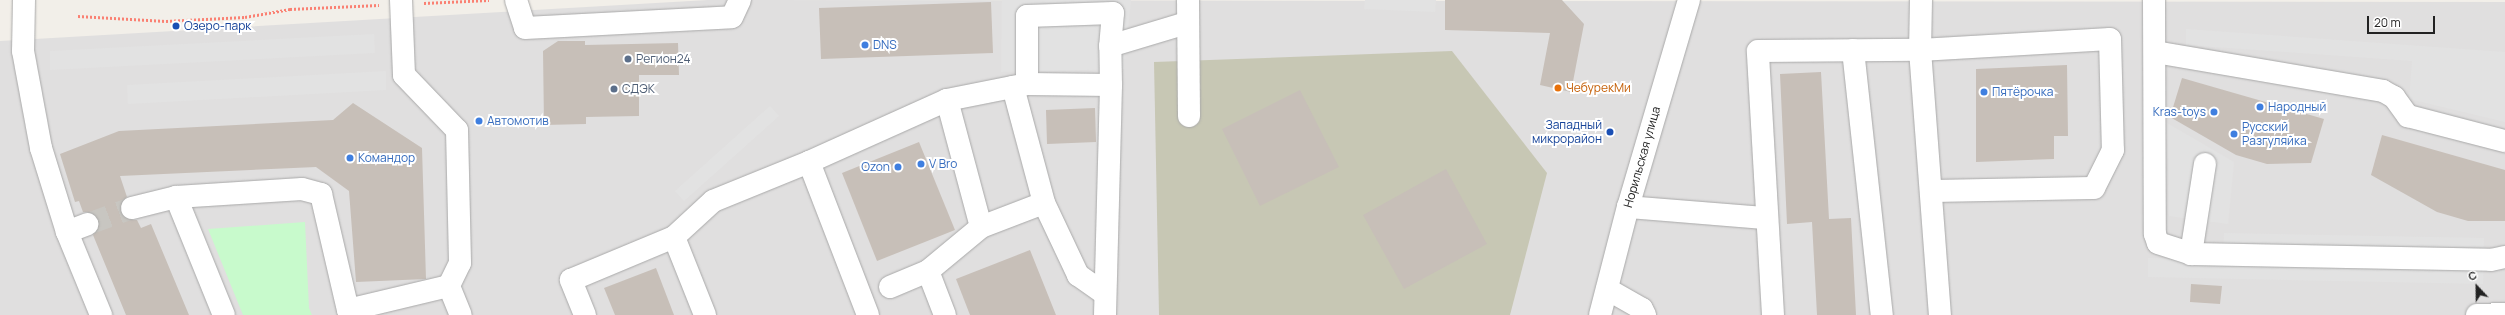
<!DOCTYPE html>
<meta charset="utf-8">
<style>
body{margin:0}
#map{position:relative;width:2505px;height:315px;overflow:hidden;background:#f2efe9;font-family:Manrope,sans-serif}
div>[style]{position:absolute}
[style*='--x']{left:calc(var(--x)*1px);top:calc(var(--y)*1px);width:calc(var(--w)*1px);rotate:calc(var(--a)*1deg)}
.residential>*{inset:0;background:#e0dfdf}
.construction>*{inset:0;background:#c7c7b4}
.park>*{inset:0;background:#c8facc}
.parking>*{inset:0;background:#e2e2e2}
.building>*{inset:0;background:#c7bfb8}
.minor-tunnel>*{height:22px;margin-top:-11px;transform-origin:0;background:repeating-linear-gradient(90deg,#c8c6c1 0 22px,transparent 0 33px)}
.path>*{height:2.5px;margin-top:-1.25px;transform-origin:0;background:repeating-linear-gradient(90deg,#fa8072 0 2px,transparent 0 4px)}
.roads{filter:drop-shadow(0 0 1px #a9a9a9) drop-shadow(0 0 1px #a9a9a9)}
.minor>*{height:22px;margin:-11px;padding:0 11px;transform-origin:11px;border-radius:11px;background:#fff}
.dots>*{width:11px;height:11px;translate:-50% -50%;box-sizing:border-box;border:2px solid #fff;border-radius:50%}
span{translate:-50% -50%;white-space:nowrap;text-align:center;line-height:1.15;-webkit-text-stroke:4px #fff;paint-order:stroke}
.transit-label{font-size:12px;color:#164399}
.left{translate:0 -50%;text-align:left}
.right{translate:-100% -50%;text-align:right}
.shop-label{font-size:12px;color:#366cbe}
.service-label{font-size:12px;color:#4e5e75}
.food-label{font-size:12px;color:#c56008}
.street-label{font-size:12px;color:#222}
.north{position:absolute;left:2457px;top:267px;width:40px;height:40px;-webkit-text-stroke:3px #fff;paint-order:stroke;rotate:338deg;font-size:11px;font-weight:700;line-height:16px;text-align:center;color:#222}
.north::after{content:'';display:block;margin:auto;width:14px;height:18px;background:#222;clip-path:polygon(50% 0,100% 100%,50% 72%,0 100%)}
.scale{position:absolute;left:2367px;top:16px;width:68px;height:18px;box-sizing:border-box;border:2px solid #222;border-top:0;padding-left:5px;font-size:12px;line-height:14px;white-space:nowrap;color:#222;-webkit-text-stroke:3px #fff;paint-order:stroke}
</style>
<div id="map">
<div class="residential">
<div style="clip-path:polygon(708px 0,2505px 2px,2505px 315px,0 315px,0 41px)"></div>
</div>
<div class="construction">
<div style="clip-path:polygon(1452px 51px,1547px 173px,1510px 315px,1159px 315px,1154px 62px)"></div>
</div>
<div class="park">
<div style="clip-path:polygon(305px 222px,309px 308px,312px 315px,243px 315px,208px 229px)"></div>
</div>
<div class="parking">
<div style="clip-path:polygon(1002px 0,1131px 0,1124px 69px,1001px 72px)"></div>
<div style="clip-path:polygon(1365px 0,1436px 0,1435px 12px,1364px 9px)"></div>
<div style="clip-path:polygon(2186px 29px,2505px 52px,2505px 122px,2409px 99px,2412px 61px,2186px 45px)"></div>
<div style="clip-path:polygon(374px 34px,375px 53px,50px 70px,50px 51px)"></div>
<div style="clip-path:polygon(386px 71px,386px 90px,128px 104px,127px 85px)"></div>
<div style="clip-path:polygon(770px 106px,779px 116px,684px 201px,675px 191px)"></div>
<div style="clip-path:polygon(2167px 123px,2234px 162px,2228px 224px,2169px 216px)"></div>
<div style="clip-path:polygon(2224px 233px,2484px 238px,2483px 284px,2148px 277px,2148px 258px,2223px 259px)"></div>
</div>
<div class="building">
<div style="clip-path:polygon(1445px 0,1562px 0,1584px 24px,1571px 92px,1540px 85px,1550px 33px,1445px 30px)"></div>
<div style="clip-path:polygon(991px 2px,993px 53px,821px 59px,819px 8px)"></div>
<div style="clip-path:polygon(558px 41px,585px 41px,585px 45px,678px 43px,679px 75px,639px 75px,639px 116px,586px 117px,586px 124px,544px 125px,543px 51px)"></div>
<div style="clip-path:polygon(2067px 65px,2068px 136px,2054px 136px,2054px 159px,1976px 162px,1976px 69px)"></div>
<div style="clip-path:polygon(1821px 72px,1829px 219px,1851px 218px,1856px 315px,1817px 315px,1812px 222px,1787px 224px,1780px 74px)"></div>
<div style="clip-path:polygon(2182px 78px,2324px 119px,2311px 163px,2267px 164px,2236px 155px,2170px 117px)"></div>
<div style="clip-path:polygon(1300px 90px,1339px 167px,1260px 206px,1222px 129px)"></div>
<div style="clip-path:polygon(353px 103px,422px 148px,426px 279px,356px 282px,349px 191px,316px 167px,120px 176px,127px 197px,120px 204px,120px 211px,128px 220px,137px 220px,141px 228px,151px 224px,189px 315px,126px 315px,93px 235px,100px 226px,100px 219px,90px 212px,83px 212px,79px 201px,75px 202px,60px 154px,119px 131px,333px 120px)"></div>
<div style="clip-path:polygon(1095px 108px,1096px 142px,1047px 144px,1046px 110px)"></div>
<div style="clip-path:polygon(2382px 135px,2505px 170px,2505px 221px,2468px 221px,2437px 212px,2371px 175px)"></div>
<div style="clip-path:polygon(919px 142px,955px 230px,877px 261px,842px 173px)"></div>
<div style="clip-path:polygon(1446px 169px,1487px 244px,1404px 289px,1363px 215px)"></div>
<div style="clip-path:polygon(1030px 250px,1056px 315px,970px 315px,956px 279px)"></div>
<div style="clip-path:polygon(656px 268px,674px 315px,615px 315px,604px 288px)"></div>
<div style="clip-path:polygon(2191px 284px,2222px 286px,2220px 304px,2190px 302px)"></div>
</div>
<div class="minor-tunnel">
<div style="--x:88;--y:224;--w:47;--a:-20"></div>
</div>
<div class="path">
<div style="--x:424;--y:3;--w:65;--a:-2.6"></div>
<div style="--x:78;--y:16;--w:88;--a:3.3"></div>
<div style="--x:166;--y:21;--w:79;--a:-2.9"></div>
<div style="--x:245;--y:17;--w:46;--a:-10.1"></div>
<div style="--x:290;--y:9;--w:89;--a:-2.6"></div>
</div>
<div class="roads">
<div class="minor">
<div style="--x:24;--y:0;--w:51;--a:91.1"></div>
<div style="--x:23;--y:51;--w:99;--a:79.5"></div>
<div style="--x:41;--y:148;--w:88;--a:72.8"></div>
<div style="--x:67;--y:232;--w:90;--a:67.7"></div>
<div style="--x:401;--y:0;--w:75;--a:87.7"></div>
<div style="--x:404;--y:75;--w:76;--a:46.1"></div>
<div style="--x:457;--y:130;--w:133;--a:88.7"></div>
<div style="--x:460;--y:263;--w:25;--a:116"></div>
<div style="--x:449;--y:286;--w:31;--a:68"></div>
<div style="--x:516;--y:0;--w:29;--a:72"></div>
<div style="--x:525;--y:28;--w:207;--a:-3"></div>
<div style="--x:732;--y:17;--w:19;--a:-65"></div>
<div style="--x:1188;--y:0;--w:116;--a:89.5"></div>
<div style="--x:1921;--y:0;--w:50;--a:91.1"></div>
<div style="--x:1920;--y:50;--w:266;--a:85.7"></div>
<div style="--x:2154;--y:0;--w:234;--a:89.8"></div>
<div style="--x:2155;--y:234;--w:9;--a:72"></div>
<div style="--x:2158;--y:243;--w:35;--a:18"></div>
<div style="--x:2191;--y:254;--w:300;--a:1.1"></div>
<div style="--x:2491;--y:260;--w:14;--a:-12"></div>
<div style="--x:1853;--y:50;--w:267;--a:83.8"></div>
<div style="--x:2155;--y:52;--w:231;--a:9.7"></div>
<div style="--x:2383;--y:91;--w:13;--a:29"></div>
<div style="--x:2394;--y:97;--w:24;--a:54"></div>
<div style="--x:2408;--y:116;--w:100;--a:14.5"></div>
<div style="--x:1027;--y:84;--w:68;--a:-90"></div>
<div style="--x:1027;--y:16;--w:86;--a:-2"></div>
<div style="--x:1113;--y:13;--w:33;--a:95"></div>
<div style="--x:1013;--y:87;--w:120;--a:75"></div>
<div style="--x:947;--y:100;--w:131;--a:75"></div>
<div style="--x:981;--y:227;--w:67;--a:-20.9"></div>
<div style="--x:1044;--y:203;--w:80;--a:64.7"></div>
<div style="--x:1078;--y:275;--w:33;--a:35"></div>
<div style="--x:176;--y:197;--w:126;--a:-3.6"></div>
<div style="--x:302;--y:189;--w:20;--a:15"></div>
<div style="--x:321;--y:194;--w:119;--a:76.9"></div>
<div style="--x:348;--y:310;--w:104;--a:-13.4"></div>
<div style="--x:1628;--y:207;--w:138;--a:4.6"></div>
<div style="--x:132;--y:208;--w:45;--a:-14"></div>
<div style="--x:176;--y:197;--w:127;--a:67.9"></div>
<div style="--x:67;--y:232;--w:22;--a:-21"></div>
<div style="--x:674;--y:237;--w:53;--a:-42.7"></div>
<div style="--x:713;--y:201;--w:104;--a:-22.1"></div>
<div style="--x:2191;--y:254;--w:91;--a:-81.2"></div>
<div style="--x:928;--y:271;--w:47;--a:68.9"></div>
<div style="--x:890;--y:287;--w:41;--a:-22.8"></div>
<div style="--x:928;--y:271;--w:69;--a:-39.7"></div>
<div style="--x:1607;--y:289;--w:40;--a:29.7"></div>
<div style="--x:1642;--y:309;--w:7;--a:63"></div>
<div style="--x:585;--y:315;--w:38;--a:-112"></div>
<div style="--x:571;--y:280;--w:112;--a:-22.7"></div>
<div style="--x:674;--y:237;--w:84;--a:68.3"></div>
<div style="--x:868;--y:315;--w:164;--a:-111.1"></div>
<div style="--x:809;--y:162;--w:151;--a:-24.2"></div>
<div style="--x:947;--y:100;--w:82;--a:-11.3"></div>
<div style="--x:1027;--y:84;--w:84;--a:0.7"></div>
<div style="--x:1111;--y:85;--w:39;--a:-91"></div>
<div style="--x:1110;--y:46;--w:79;--a:-16.8"></div>
<div style="--x:1105;--y:315;--w:230;--a:-88.5"></div>
<div style="--x:1600;--y:315;--w:112;--a:-75.5"></div>
<div style="--x:1628;--y:207;--w:216;--a:-73.6"></div>
<div style="--x:1773;--y:315;--w:264;--a:-93.3"></div>
<div style="--x:1758;--y:51;--w:162;--a:-0.4"></div>
<div style="--x:1920;--y:50;--w:190;--a:-3.3"></div>
<div style="--x:2110;--y:39;--w:111;--a:88.5"></div>
<div style="--x:2113;--y:150;--w:42;--a:116.6"></div>
<div style="--x:2094;--y:188;--w:163;--a:178.9"></div>
<div style="--x:2477;--y:315;--w:28;--a:-2"></div>
</div>
</div>
<div class="dots">
<div style="left:176px;top:26px;background:#1a4fb4"></div>
<div style="left:865px;top:45px;background:#3f7fe0"></div>
<div style="left:628px;top:59px;background:#5c6f8a"></div>
<div style="left:1558px;top:88px;background:#e8710a"></div>
<div style="left:614px;top:89px;background:#5c6f8a"></div>
<div style="left:1984px;top:92px;background:#3f7fe0"></div>
<div style="left:2260px;top:107px;background:#3f7fe0"></div>
<div style="left:2214px;top:112px;background:#3f7fe0"></div>
<div style="left:479px;top:121px;background:#3f7fe0"></div>
<div style="left:1610px;top:132px;background:#1a4fb4"></div>
<div style="left:2234px;top:134px;background:#3f7fe0"></div>
<div style="left:350px;top:158px;background:#3f7fe0"></div>
<div style="left:921px;top:164px;background:#3f7fe0"></div>
<div style="left:898px;top:167px;background:#3f7fe0"></div>
</div>
<div class="transit-label">
<span class="left" style="left:184px;top:26px">Озеро-парк</span>
<span class="right" style="left:1602px;top:132px">Западный<br>микрорайон</span>
</div>
<div class="shop-label">
<span class="left" style="left:873px;top:45px">DNS</span>
<span class="left" style="left:1992px;top:92px">Пятёрочка</span>
<span class="left" style="left:2268px;top:107px">Народный</span>
<span class="right" style="left:2206px;top:112px">Kras-toys</span>
<span class="left" style="left:487px;top:121px">Автомотив</span>
<span class="left" style="left:2242px;top:134px">Русский<br>Разгуляйка</span>
<span class="left" style="left:358px;top:158px">Командор</span>
<span class="left" style="left:929px;top:164px">V Bro</span>
<span class="right" style="left:890px;top:167px">Ozon</span>
</div>
<div class="service-label">
<span class="left" style="left:636px;top:59px">Регион24</span>
<span class="left" style="left:622px;top:89px">СДЭК</span>
</div>
<div class="food-label">
<span class="left" style="left:1566px;top:88px">ЧебурекМи</span>
</div>
<div class="street-label">
<span style="left:1642px;top:157px;rotate:-74deg">Норильская улица</span>
</div>
<div class="north">С</div>
<div class="scale">20 m</div>
</div>
